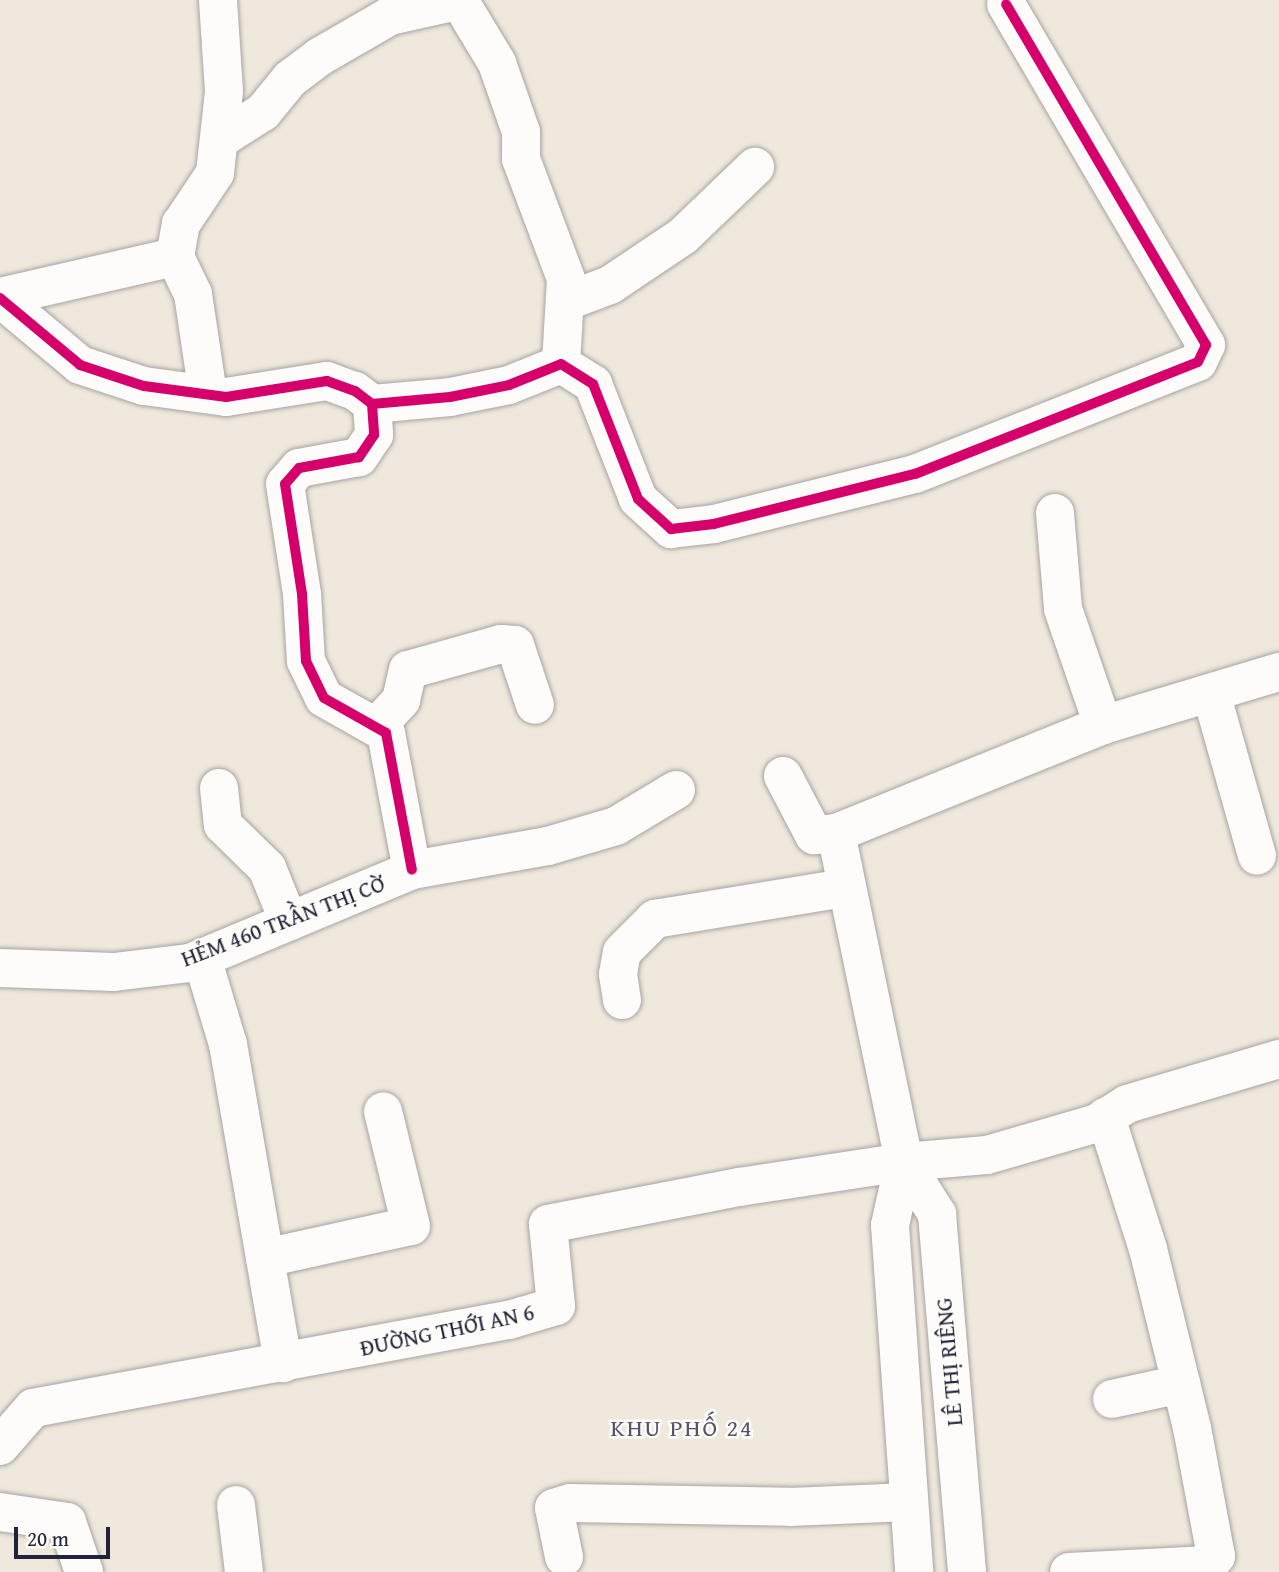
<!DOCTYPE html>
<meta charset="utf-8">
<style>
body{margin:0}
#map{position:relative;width:1279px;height:1572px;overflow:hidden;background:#efe8dd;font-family:"Gentium Book Plus",serif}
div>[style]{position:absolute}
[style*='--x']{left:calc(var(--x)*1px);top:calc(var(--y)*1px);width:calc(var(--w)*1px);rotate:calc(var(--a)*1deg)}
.roads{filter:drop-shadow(0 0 2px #a8a3a0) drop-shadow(0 0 2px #a8a3a0)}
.minor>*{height:38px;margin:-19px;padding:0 19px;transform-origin:19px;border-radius:19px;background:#fdfcfa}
.cycleway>*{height:10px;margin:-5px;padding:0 5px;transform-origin:5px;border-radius:5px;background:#d6006c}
span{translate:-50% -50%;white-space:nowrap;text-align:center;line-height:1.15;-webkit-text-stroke:5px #fdfcf7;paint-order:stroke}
.street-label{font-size:23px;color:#22223b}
.neighbourhood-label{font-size:24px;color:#5b4f6c;letter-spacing:2px}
.scale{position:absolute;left:14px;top:1527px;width:96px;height:32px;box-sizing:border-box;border:4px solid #22223b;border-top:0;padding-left:9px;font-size:21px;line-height:24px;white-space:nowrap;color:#22223b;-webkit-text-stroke:5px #fdfcf7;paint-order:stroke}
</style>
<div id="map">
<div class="roads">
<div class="minor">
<div style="--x:459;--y:0;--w:74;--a:58.9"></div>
<div style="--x:497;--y:63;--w:73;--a:70.8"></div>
<div style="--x:521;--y:132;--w:27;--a:90"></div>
<div style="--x:521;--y:159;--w:128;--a:69.4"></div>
<div style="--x:566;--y:279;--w:85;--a:93.4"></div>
<div style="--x:219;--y:140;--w:52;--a:-32.5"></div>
<div style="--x:263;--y:112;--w:43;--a:-50.7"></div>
<div style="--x:290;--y:79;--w:36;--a:-37"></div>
<div style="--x:319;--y:57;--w:82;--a:-30"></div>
<div style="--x:390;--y:16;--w:69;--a:-12.6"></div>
<div style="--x:175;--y:257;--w:34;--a:-80"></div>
<div style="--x:181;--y:224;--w:61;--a:-56.3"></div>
<div style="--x:215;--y:173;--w:82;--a:-83.7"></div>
<div style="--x:224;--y:91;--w:91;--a:-93.8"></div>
<div style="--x:0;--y:297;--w:180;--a:-12.9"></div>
<div style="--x:175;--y:257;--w:41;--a:64.1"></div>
<div style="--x:193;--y:294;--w:101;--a:81.5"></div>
<div style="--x:0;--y:298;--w:104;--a:39.9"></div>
<div style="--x:80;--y:365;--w:67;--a:18.2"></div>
<div style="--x:144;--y:386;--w:83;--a:7.6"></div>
<div style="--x:226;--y:397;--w:102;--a:-9"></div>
<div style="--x:327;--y:381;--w:30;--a:20"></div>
<div style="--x:355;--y:391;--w:21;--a:37"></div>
<div style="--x:372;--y:404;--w:31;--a:86"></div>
<div style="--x:374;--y:435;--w:27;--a:124"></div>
<div style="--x:359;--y:457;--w:61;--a:169.6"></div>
<div style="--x:299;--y:468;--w:21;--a:131"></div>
<div style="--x:285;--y:484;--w:111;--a:81.2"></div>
<div style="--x:302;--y:594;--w:67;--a:86.6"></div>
<div style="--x:306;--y:661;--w:41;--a:64.1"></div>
<div style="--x:324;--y:698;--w:71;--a:29.4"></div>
<div style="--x:386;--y:733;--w:139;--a:79.3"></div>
<div style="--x:565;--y:302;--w:48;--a:-20.7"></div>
<div style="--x:610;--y:285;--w:88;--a:-33.9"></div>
<div style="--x:683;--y:236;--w:100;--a:-43.8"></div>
<div style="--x:372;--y:404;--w:78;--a:-5.1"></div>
<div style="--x:450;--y:397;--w:60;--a:-11.5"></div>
<div style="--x:509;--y:385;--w:56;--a:-22"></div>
<div style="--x:561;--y:364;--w:38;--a:32"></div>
<div style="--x:593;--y:384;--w:123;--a:68.6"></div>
<div style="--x:638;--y:499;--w:45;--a:42.3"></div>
<div style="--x:671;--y:529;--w:43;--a:-6.6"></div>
<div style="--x:714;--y:524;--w:207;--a:-14"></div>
<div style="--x:915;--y:474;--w:304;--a:-21.6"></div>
<div style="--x:1198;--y:362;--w:19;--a:-65"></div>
<div style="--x:1206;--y:345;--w:395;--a:-120.4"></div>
<div style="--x:1055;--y:513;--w:96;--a:85.2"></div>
<div style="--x:1063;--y:609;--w:123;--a:71"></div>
<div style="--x:1211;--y:693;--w:169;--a:74.2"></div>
<div style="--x:376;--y:727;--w:37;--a:-47"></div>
<div style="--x:401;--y:700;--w:31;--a:-77"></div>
<div style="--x:408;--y:670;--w:97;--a:-15.6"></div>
<div style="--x:501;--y:644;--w:14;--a:4"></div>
<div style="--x:515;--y:645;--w:63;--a:71.6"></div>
<div style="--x:783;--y:776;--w:67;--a:62.3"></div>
<div style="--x:814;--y:835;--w:22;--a:-5"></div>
<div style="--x:836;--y:833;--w:288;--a:-22"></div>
<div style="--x:1103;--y:725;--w:184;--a:-16.8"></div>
<div style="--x:219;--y:788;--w:37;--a:84"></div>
<div style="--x:223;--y:825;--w:62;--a:44.3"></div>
<div style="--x:267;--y:868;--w:58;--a:67.8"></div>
<div style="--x:836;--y:833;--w:336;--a:78.3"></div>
<div style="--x:904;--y:1162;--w:62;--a:57.6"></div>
<div style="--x:937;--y:1214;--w:359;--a:85.2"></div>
<div style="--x:202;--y:958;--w:90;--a:73.2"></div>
<div style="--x:228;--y:1044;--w:324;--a:80.2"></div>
<div style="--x:0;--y:968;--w:114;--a:2"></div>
<div style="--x:114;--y:972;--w:77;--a:-6.8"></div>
<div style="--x:190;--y:963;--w:241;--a:-22.7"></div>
<div style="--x:412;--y:870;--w:138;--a:-10"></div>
<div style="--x:548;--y:846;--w:71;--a:-16.4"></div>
<div style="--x:616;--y:826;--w:70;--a:-31"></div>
<div style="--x:622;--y:1000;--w:26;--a:-99"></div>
<div style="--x:618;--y:974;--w:22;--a:-80"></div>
<div style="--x:622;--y:952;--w:47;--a:-45"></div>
<div style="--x:655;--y:919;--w:193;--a:-9.3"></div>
<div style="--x:904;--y:1162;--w:65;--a:102.5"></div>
<div style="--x:890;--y:1225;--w:348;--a:86"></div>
<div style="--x:265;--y:1258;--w:149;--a:-12.4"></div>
<div style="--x:411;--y:1226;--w:118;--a:-103.7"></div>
<div style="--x:1112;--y:1399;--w:71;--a:-12.3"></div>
<div style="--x:0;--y:1446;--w:50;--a:-49"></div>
<div style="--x:33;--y:1408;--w:484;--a:-10.5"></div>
<div style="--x:509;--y:1320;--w:49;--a:-16.6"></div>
<div style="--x:556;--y:1306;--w:82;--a:-95.6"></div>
<div style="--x:548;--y:1224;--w:195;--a:-11"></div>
<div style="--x:739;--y:1187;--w:167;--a:-8.6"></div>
<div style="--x:904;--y:1162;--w:83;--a:-4.8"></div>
<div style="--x:987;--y:1155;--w:115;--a:-16.2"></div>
<div style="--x:1097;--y:1123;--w:36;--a:-32"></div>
<div style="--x:1127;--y:1104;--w:159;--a:-16.5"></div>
<div style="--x:236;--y:1505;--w:67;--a:83.2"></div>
<div style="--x:0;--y:1512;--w:68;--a:8.5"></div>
<div style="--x:67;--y:1522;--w:53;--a:71.2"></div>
<div style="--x:564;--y:1557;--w:50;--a:-101.5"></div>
<div style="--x:554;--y:1508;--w:17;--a:-17"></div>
<div style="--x:570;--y:1503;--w:220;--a:1"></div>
<div style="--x:790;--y:1507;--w:119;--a:-2.4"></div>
<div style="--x:1069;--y:1572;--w:139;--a:-2.9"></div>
<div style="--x:1208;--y:1565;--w:12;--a:-48"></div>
<div style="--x:1216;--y:1556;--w:130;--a:-100.6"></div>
<div style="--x:1192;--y:1428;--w:184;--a:-103.8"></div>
<div style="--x:1148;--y:1249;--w:139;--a:-107.7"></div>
</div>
</div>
<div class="cycleway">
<div style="--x:0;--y:298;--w:104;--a:39.9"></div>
<div style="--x:80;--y:365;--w:67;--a:18.2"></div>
<div style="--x:144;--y:386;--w:83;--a:7.6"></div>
<div style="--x:226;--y:397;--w:102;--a:-9"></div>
<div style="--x:327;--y:381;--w:30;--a:20"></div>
<div style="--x:355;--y:391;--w:21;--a:37"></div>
<div style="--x:372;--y:404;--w:31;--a:86"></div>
<div style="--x:374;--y:435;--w:27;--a:124"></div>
<div style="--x:359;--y:457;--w:61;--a:169.6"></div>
<div style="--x:299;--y:468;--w:21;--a:131"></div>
<div style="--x:285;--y:484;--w:111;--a:81.2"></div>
<div style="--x:302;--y:594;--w:67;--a:86.6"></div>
<div style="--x:306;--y:661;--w:41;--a:64.1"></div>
<div style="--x:324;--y:698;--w:71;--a:29.4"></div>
<div style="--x:386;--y:733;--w:139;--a:79.3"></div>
<div style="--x:372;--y:404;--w:78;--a:-5.1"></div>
<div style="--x:450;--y:397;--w:60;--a:-11.5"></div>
<div style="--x:509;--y:385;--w:56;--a:-22"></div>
<div style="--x:561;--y:364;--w:38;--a:32"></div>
<div style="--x:593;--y:384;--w:123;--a:68.6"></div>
<div style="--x:638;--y:499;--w:45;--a:42.3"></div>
<div style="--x:671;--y:529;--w:43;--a:-6.6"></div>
<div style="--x:714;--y:524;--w:207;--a:-14"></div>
<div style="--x:915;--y:474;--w:304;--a:-21.6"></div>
<div style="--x:1198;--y:362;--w:19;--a:-65"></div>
<div style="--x:1206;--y:345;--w:395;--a:-120.4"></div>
</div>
<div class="street-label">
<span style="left:283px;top:921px;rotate:-21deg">HẺM 460 TRẦN THỊ CỜ</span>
<span style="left:447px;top:1330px;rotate:-12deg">ĐƯỜNG THỚI AN 6</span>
<span style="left:949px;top:1362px;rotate:-95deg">LÊ THỊ RIÊNG</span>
</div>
<div class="neighbourhood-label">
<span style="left:682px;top:1428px">KHU PHỐ 24</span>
</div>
<div class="scale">20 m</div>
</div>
